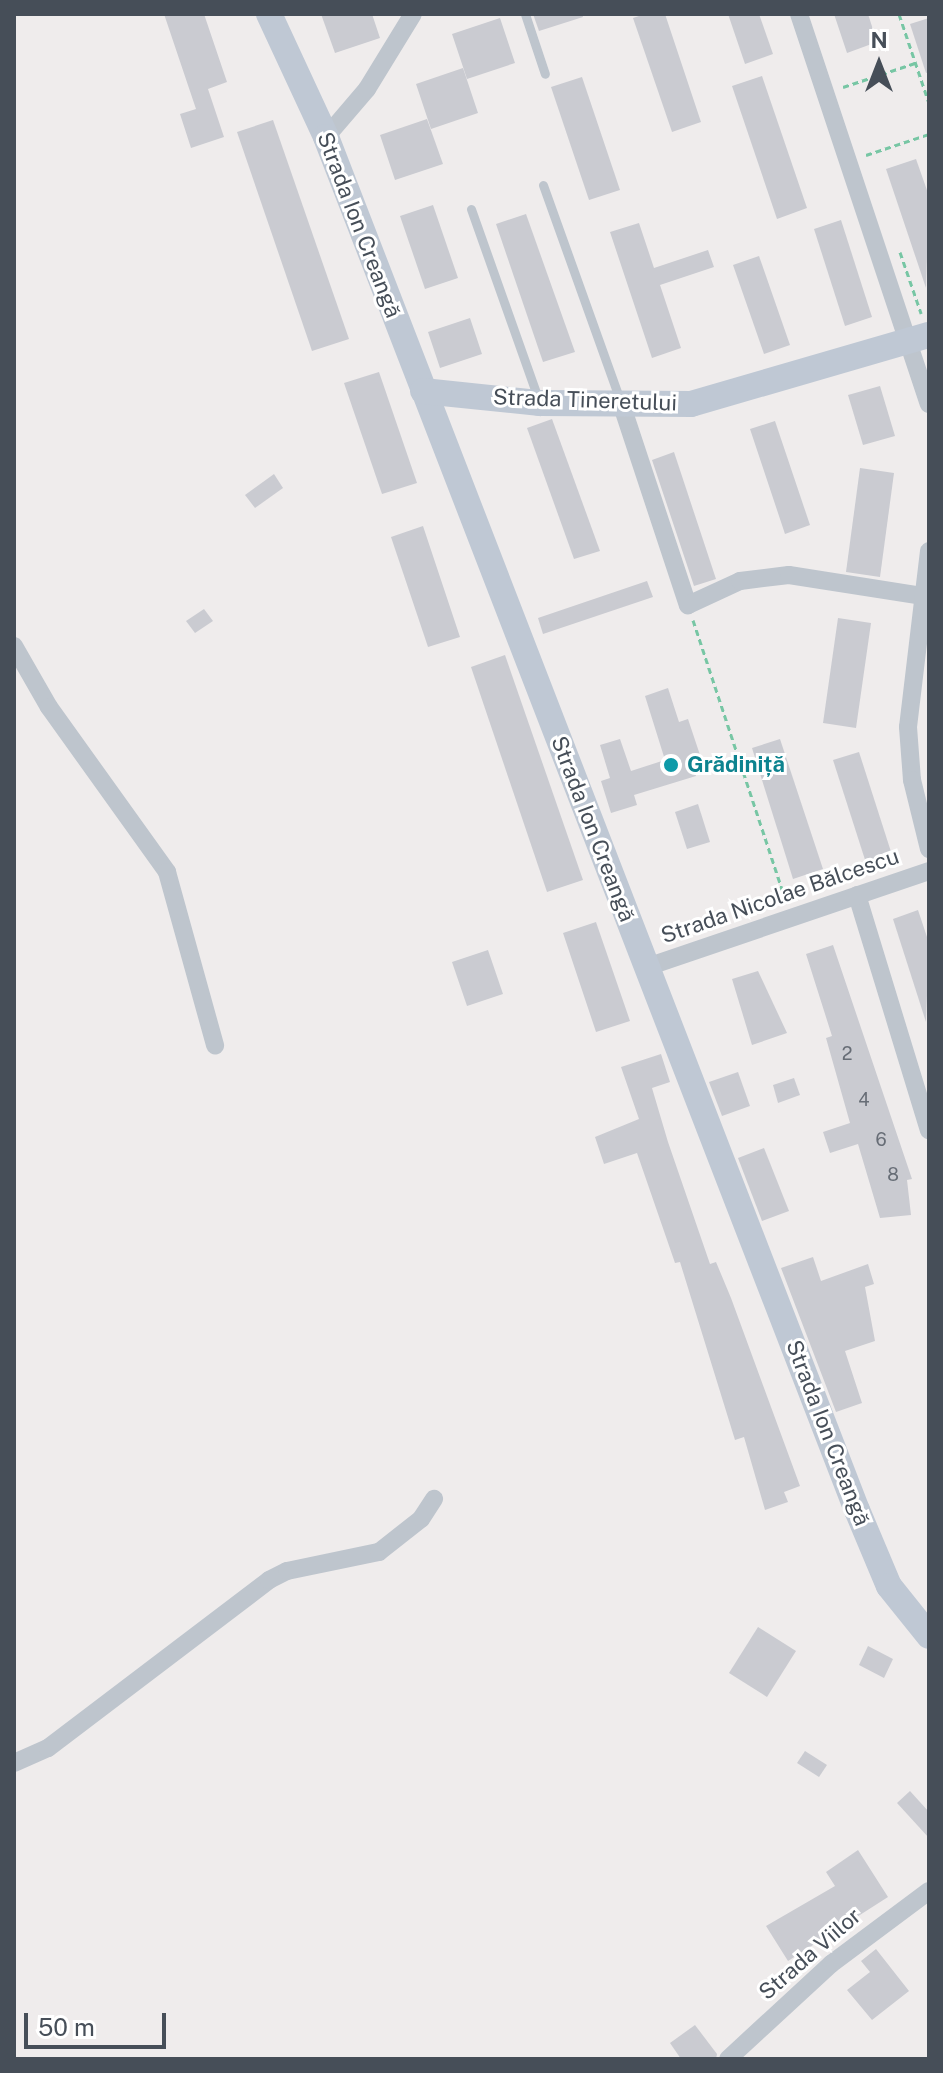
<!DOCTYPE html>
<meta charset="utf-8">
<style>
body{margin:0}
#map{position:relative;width:943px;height:2073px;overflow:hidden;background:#efecec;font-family:"Public Sans",sans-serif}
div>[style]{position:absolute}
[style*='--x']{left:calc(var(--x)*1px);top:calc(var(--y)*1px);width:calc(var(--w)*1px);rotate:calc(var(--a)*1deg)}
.building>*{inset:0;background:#cacbd1}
.path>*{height:3px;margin-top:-1.5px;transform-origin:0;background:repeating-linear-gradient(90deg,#77c6a4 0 6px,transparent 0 10px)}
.lane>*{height:9px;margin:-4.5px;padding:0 4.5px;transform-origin:4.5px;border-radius:4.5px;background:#bec5cd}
.street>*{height:18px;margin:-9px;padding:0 9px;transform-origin:9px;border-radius:9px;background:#bec5cd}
.secondary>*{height:26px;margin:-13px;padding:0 13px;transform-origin:13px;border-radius:13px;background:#bfc8d4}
.dots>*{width:22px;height:22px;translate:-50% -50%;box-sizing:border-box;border:4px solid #fff;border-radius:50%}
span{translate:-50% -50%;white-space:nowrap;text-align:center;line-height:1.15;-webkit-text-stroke:6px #fff;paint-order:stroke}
.number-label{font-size:18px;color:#676d76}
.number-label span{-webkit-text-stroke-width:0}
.street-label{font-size:22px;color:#464e58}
.culture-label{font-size:22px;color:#0d838f;font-weight:700}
.left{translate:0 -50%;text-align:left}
.frame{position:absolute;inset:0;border:16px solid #464e58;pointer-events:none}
.north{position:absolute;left:839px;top:24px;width:80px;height:80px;-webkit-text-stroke:6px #fff;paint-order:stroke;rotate:0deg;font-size:22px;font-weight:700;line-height:32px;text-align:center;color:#464e58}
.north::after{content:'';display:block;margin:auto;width:28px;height:36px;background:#464e58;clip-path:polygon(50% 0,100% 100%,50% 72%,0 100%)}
.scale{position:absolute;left:24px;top:2013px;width:142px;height:36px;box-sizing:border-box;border:4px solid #464e58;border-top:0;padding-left:10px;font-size:24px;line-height:28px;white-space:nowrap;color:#464e58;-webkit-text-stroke:6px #fff;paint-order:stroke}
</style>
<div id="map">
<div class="building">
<div style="clip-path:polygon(164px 14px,204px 14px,227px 82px,208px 89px,224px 137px,191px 148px,180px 114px,196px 109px)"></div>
<div style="clip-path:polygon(321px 14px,372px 14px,380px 38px,335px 53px)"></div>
<div style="clip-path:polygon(533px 14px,582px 14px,583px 17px,539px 31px)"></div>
<div style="clip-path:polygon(645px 14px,665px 14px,701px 122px,672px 132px,633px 18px)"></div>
<div style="clip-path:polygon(728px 14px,759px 14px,773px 54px,745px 64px)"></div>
<div style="clip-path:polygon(834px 14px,868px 14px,877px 42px,847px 53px)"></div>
<div style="clip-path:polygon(500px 18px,515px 63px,467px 79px,452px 34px)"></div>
<div style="clip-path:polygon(929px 18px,929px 72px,926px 73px,910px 24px)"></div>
<div style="clip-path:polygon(463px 68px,478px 113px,431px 129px,416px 84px)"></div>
<div style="clip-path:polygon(762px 76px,807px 208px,777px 219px,732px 86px)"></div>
<div style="clip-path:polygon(582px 77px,620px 190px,589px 200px,551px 87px)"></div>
<div style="clip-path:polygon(427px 119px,443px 164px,395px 180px,380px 135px)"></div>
<div style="clip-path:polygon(273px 120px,349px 339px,312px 351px,237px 132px)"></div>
<div style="clip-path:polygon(916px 159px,929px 196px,926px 288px,886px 169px)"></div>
<div style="clip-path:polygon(433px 205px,458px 278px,425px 289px,400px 216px)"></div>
<div style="clip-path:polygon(526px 214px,575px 352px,543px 362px,496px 224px)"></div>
<div style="clip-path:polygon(841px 220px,872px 317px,845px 326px,814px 229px)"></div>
<div style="clip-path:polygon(639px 223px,654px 268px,708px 250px,714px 267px,660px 285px,681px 348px,652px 358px,610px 232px)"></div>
<div style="clip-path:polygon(759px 256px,790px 345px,764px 354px,733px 265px)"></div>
<div style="clip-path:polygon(470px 318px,482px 354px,440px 368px,428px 332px)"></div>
<div style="clip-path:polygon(379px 372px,417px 483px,382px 494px,344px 383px)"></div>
<div style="clip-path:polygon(880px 386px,895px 436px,863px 445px,848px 395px)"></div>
<div style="clip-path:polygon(552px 419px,600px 551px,574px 559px,527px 428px)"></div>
<div style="clip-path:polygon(775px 421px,810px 525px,785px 534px,750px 429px)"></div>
<div style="clip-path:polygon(674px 452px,716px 579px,694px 586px,652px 460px)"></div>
<div style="clip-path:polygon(860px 468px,894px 473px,880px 577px,846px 572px)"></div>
<div style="clip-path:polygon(274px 474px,283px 488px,255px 508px,245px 495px)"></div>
<div style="clip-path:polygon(423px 526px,460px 637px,428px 647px,391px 537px)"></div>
<div style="clip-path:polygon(647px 581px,653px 597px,543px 634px,538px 618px)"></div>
<div style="clip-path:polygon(204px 609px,213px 621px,195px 633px,186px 621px)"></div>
<div style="clip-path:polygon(838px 618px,871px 623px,856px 728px,823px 723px)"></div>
<div style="clip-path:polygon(505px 655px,583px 880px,547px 892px,471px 667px)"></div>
<div style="clip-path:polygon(668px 688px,679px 722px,688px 719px,700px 755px,691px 759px,696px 776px,634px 795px,637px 805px,611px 813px,601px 781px,610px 778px,600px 745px,620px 739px,631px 771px,665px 760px,645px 696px)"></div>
<div style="clip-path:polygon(780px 739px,823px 869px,793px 879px,752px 748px)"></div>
<div style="clip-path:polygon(859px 752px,893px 858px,867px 866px,833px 760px)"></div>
<div style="clip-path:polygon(698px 804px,710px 842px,687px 849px,675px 812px)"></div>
<div style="clip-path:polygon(918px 910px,929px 943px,926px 1022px,893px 919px)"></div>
<div style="clip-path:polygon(596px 922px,630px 1021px,596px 1032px,563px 933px)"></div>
<div style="clip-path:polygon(833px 945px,912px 1179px,907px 1180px,911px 1215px,880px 1218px,858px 1144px,830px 1153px,823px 1132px,850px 1123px,826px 1038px,832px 1036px,806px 954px)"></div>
<div style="clip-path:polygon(488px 950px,503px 994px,467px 1006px,452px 962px)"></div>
<div style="clip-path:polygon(758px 971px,787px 1033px,752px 1045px,732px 979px)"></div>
<div style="clip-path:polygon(661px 1054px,670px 1082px,652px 1088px,668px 1142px,710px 1264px,716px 1262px,731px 1298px,800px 1486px,784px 1492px,788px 1502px,765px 1510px,744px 1437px,735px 1440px,680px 1262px,675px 1263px,637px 1153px,604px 1164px,595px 1137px,639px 1119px,621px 1067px)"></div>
<div style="clip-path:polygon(738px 1072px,750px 1106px,722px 1116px,709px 1082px)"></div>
<div style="clip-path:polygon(794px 1078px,800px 1095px,778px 1103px,773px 1085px)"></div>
<div style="clip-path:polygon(764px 1148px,789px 1211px,762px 1221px,738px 1158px)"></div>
<div style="clip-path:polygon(813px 1257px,821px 1281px,868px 1264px,874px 1284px,865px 1287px,875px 1341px,845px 1351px,862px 1403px,836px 1412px,781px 1268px)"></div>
<div style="clip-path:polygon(758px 1627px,796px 1651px,767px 1697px,729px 1673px)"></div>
<div style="clip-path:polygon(868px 1646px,893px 1659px,884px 1678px,859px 1665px)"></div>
<div style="clip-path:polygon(805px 1751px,827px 1765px,819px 1777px,797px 1763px)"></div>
<div style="clip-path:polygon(910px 1791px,929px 1812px,929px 1838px,897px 1803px)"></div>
<div style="clip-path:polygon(858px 1850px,888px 1897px,788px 1961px,766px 1926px,835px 1886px,826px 1872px)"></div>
<div style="clip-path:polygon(876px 1949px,909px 1991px,872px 2020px,847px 1990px,870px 1972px,861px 1961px)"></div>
<div style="clip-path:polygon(695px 2025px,717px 2054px,716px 2059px,681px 2059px,670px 2043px)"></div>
</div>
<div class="path">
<div style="--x:899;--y:14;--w:94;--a:71.4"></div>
<div style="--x:843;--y:87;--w:76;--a:-18.4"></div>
<div style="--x:866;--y:155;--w:66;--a:-18.4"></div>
<div style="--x:900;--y:252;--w:65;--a:71"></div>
<div style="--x:693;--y:620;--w:297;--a:71.7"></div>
</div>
<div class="lane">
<div style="--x:525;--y:14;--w:63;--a:71.6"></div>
<div style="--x:543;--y:185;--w:228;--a:70.3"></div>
<div style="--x:471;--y:209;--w:201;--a:70.5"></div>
</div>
<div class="street">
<div style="--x:799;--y:14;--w:411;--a:71.6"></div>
<div style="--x:326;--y:137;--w:63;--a:-49.5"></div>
<div style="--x:367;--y:89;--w:88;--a:-58.5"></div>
<div style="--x:622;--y:406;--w:210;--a:71.7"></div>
<div style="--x:688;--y:605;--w:57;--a:-24.8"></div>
<div style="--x:740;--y:581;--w:49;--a:-7"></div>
<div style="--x:789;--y:575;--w:136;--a:8.9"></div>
<div style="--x:929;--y:551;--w:177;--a:96.8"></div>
<div style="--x:908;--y:727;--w:53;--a:85.7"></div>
<div style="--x:912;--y:780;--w:71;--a:76.2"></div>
<div style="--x:14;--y:646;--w:70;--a:60.2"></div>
<div style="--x:49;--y:707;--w:203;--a:54.4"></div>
<div style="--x:167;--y:872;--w:180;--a:74.5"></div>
<div style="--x:857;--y:895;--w:246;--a:73"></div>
<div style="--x:647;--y:967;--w:298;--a:-18.8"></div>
<div style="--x:14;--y:1763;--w:37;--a:-24"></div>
<div style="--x:48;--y:1748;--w:278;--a:-37.2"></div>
<div style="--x:269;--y:1580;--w:20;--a:-27"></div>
<div style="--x:287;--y:1571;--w:94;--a:-11.7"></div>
<div style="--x:379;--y:1552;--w:53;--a:-38.2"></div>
<div style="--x:421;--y:1519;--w:24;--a:-57"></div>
<div style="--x:728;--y:2059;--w:140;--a:-42.7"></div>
<div style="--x:831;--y:1964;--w:122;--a:-36.7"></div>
</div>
<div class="secondary">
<div style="--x:269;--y:14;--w:136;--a:65.1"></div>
<div style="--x:326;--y:137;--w:1472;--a:68.86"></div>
<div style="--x:857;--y:1510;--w:82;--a:67.2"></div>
<div style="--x:889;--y:1586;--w:64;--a:51.3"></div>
<div style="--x:423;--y:391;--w:118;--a:5.9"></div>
<div style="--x:540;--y:403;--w:151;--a:0.4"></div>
<div style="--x:691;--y:404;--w:248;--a:-16.2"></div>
</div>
<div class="dots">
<div style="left:671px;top:765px;background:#0f9aa8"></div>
</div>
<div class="number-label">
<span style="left:847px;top:1054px">2</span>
<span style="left:864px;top:1100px">4</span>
<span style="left:881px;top:1140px">6</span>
<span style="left:893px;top:1175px">8</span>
</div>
<div class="street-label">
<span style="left:359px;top:225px;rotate:69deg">Strada Ion Creangă</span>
<span style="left:585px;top:400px;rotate:2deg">Strada Tineretului</span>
<span style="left:593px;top:829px;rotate:69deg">Strada Ion Creangă</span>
<span style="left:780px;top:896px;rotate:-19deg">Strada Nicolae Bălcescu</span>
<span style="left:828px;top:1433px;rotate:69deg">Strada Ion Creangă</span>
<span style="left:810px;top:1954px;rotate:-41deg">Strada Viilor</span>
</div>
<div class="culture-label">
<span class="left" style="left:687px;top:765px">Grădiniță</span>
</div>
<div class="frame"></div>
<div class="north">N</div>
<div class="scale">50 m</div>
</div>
